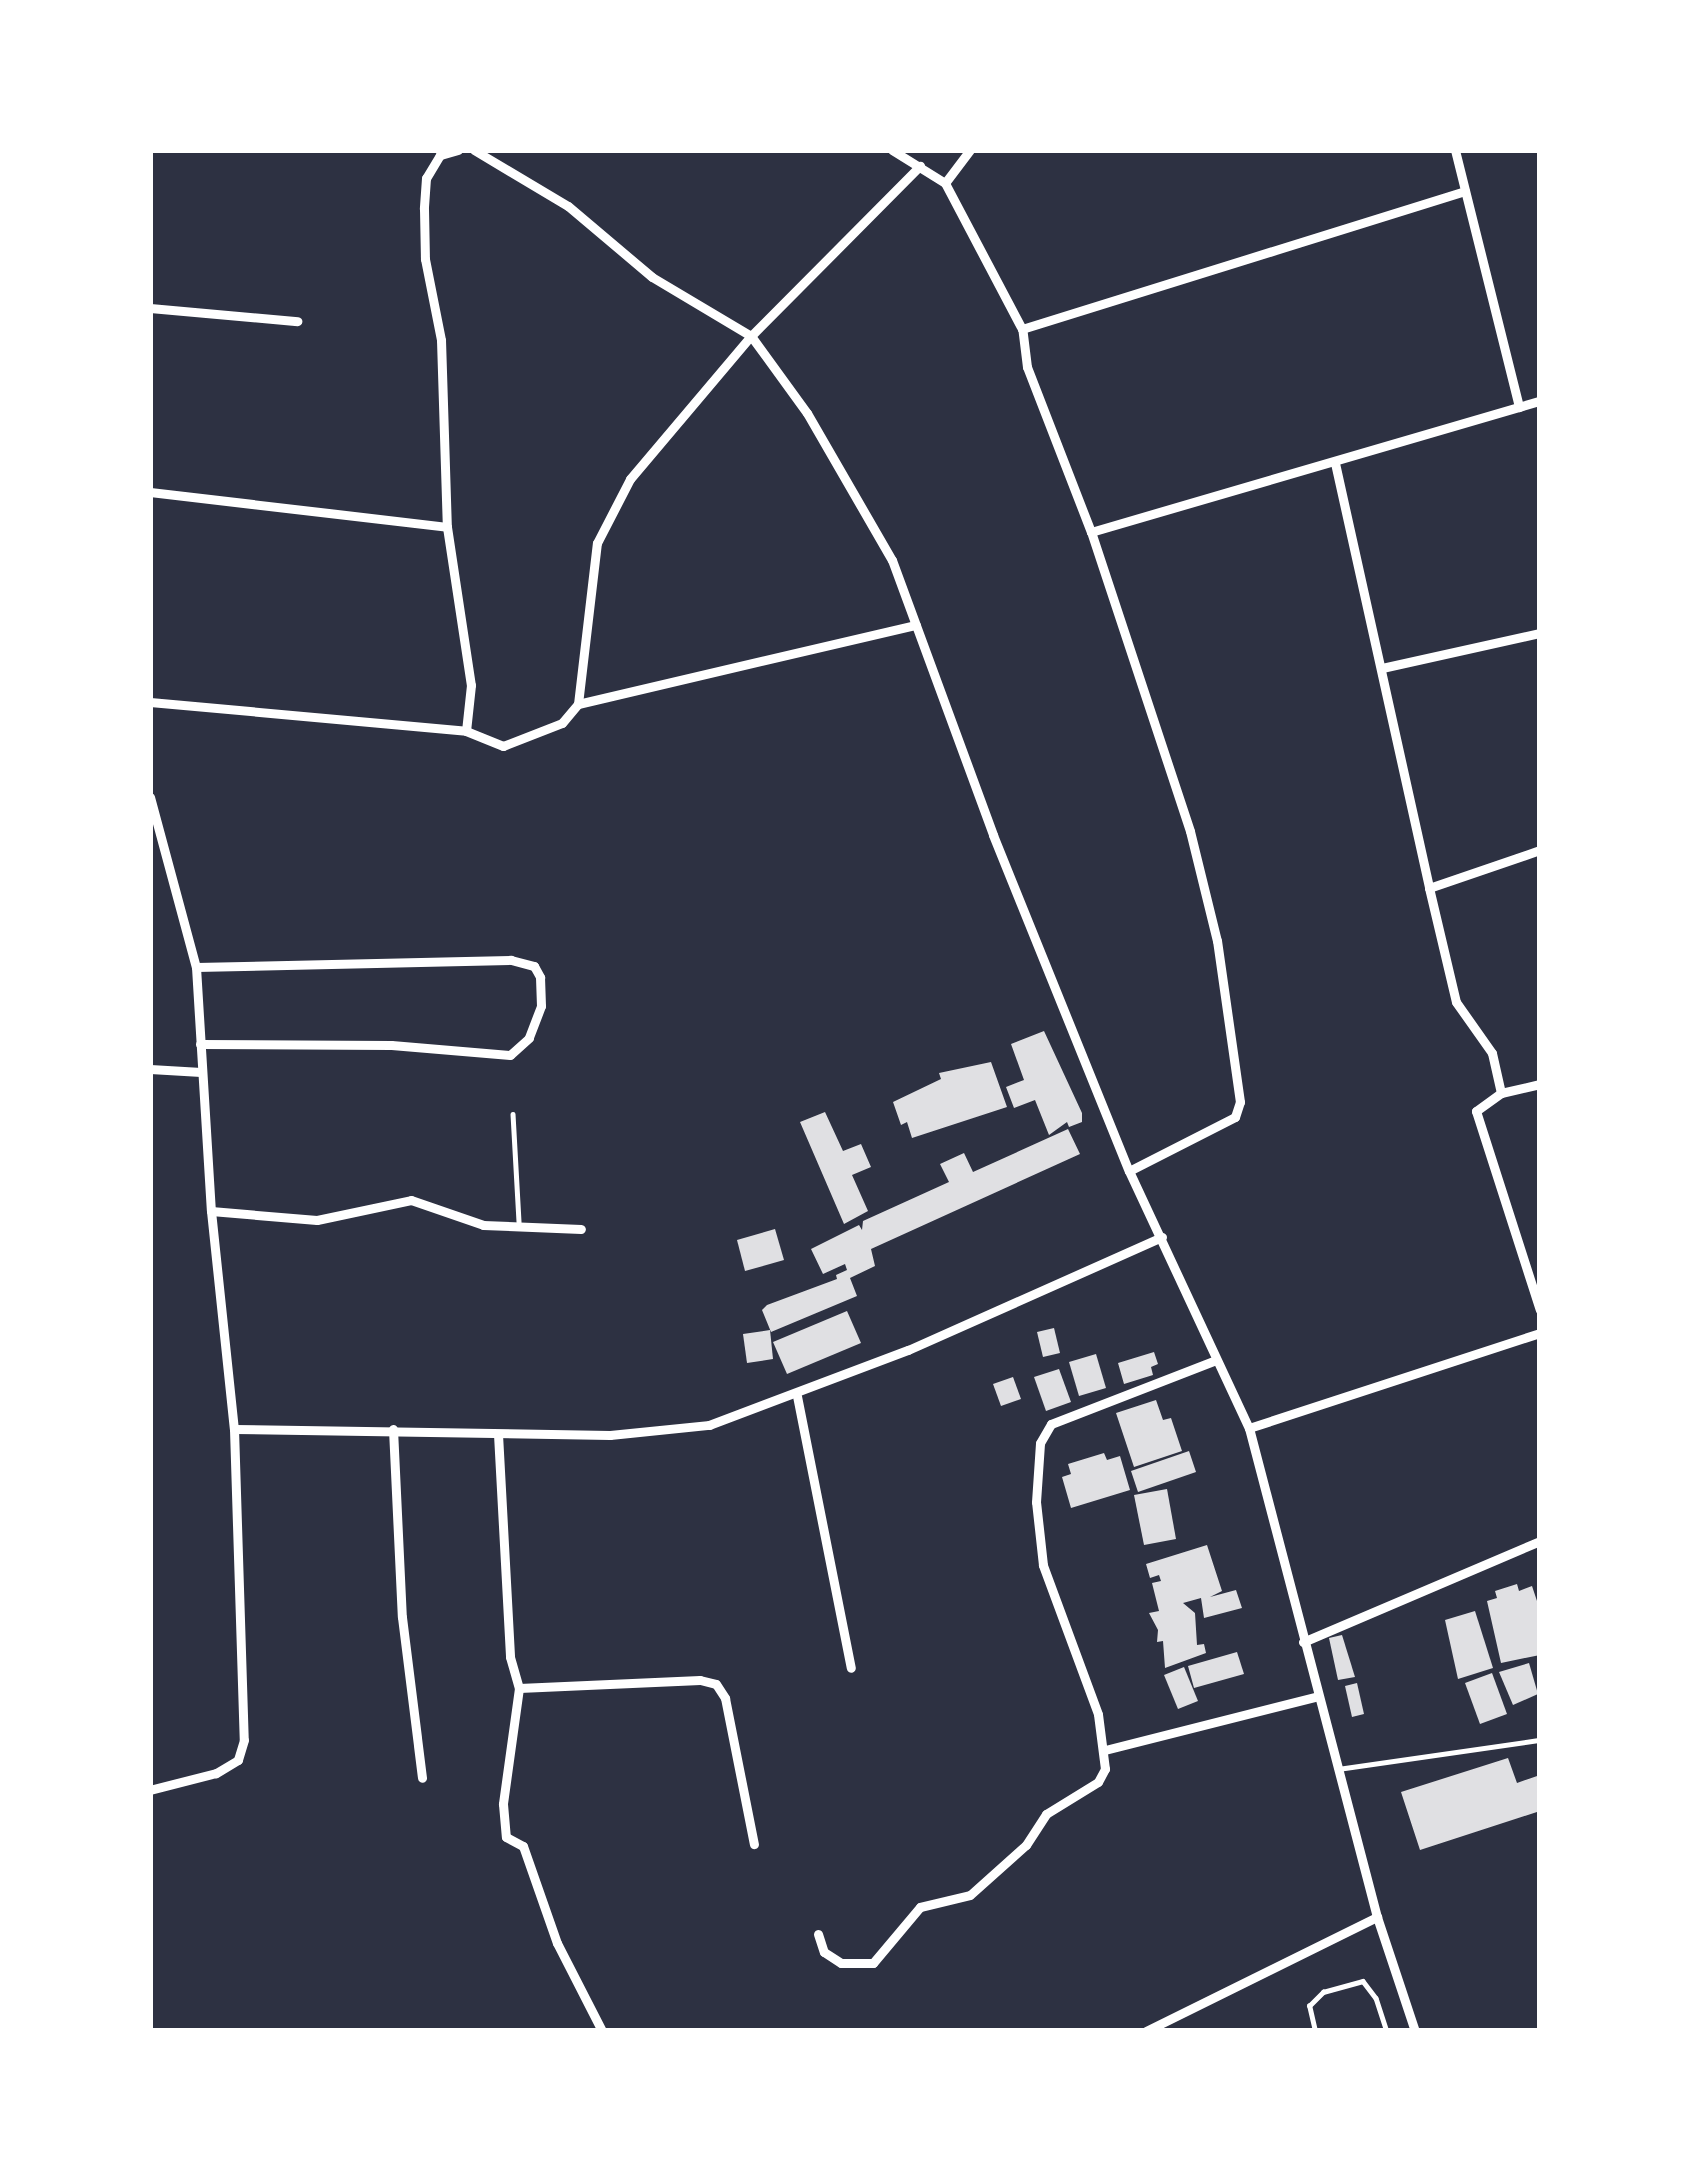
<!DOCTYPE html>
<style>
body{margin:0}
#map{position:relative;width:1690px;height:2181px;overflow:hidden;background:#2d3142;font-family:Montserrat,sans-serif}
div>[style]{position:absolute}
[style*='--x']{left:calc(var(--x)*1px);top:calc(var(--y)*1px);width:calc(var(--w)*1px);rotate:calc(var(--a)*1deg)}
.building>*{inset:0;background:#e0e0e3}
.service>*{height:4.5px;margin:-2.25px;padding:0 2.25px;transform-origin:2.25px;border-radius:2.25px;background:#fff}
.minor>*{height:9px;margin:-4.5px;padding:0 4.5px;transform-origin:4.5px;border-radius:4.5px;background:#fff}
span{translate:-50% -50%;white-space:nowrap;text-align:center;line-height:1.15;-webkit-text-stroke:10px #fff;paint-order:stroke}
.frame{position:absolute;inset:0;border:153px solid #fff;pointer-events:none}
</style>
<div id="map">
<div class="building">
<div style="clip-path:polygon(1044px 1031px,1082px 1113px,1082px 1122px,1069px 1127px,1067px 1122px,1049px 1135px,1035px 1100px,1014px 1108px,1006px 1087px,1024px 1080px,1011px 1044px)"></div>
<div style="clip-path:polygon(991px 1062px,1007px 1107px,912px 1138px,907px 1122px,901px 1125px,893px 1102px,941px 1079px,939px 1073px)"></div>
<div style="clip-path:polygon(825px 1112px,843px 1151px,861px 1144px,871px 1167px,852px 1175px,868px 1211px,844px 1224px,800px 1122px)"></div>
<div style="clip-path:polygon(1068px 1129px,1080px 1154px,871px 1249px,875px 1266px,850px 1278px,857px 1296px,771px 1332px,762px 1310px,767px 1305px,837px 1279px,836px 1275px,847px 1270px,845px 1264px,823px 1274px,811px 1249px,859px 1225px,862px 1230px,863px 1221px,949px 1182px,940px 1164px,964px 1153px,973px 1172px)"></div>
<div style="clip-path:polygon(775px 1229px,784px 1260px,745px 1271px,737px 1240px)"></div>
<div style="clip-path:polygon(847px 1311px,861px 1343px,787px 1374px,773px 1342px)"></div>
<div style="clip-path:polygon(1054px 1328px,1060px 1353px,1043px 1357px,1037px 1332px)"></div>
<div style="clip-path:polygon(770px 1330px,773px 1359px,747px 1363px,743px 1334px)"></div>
<div style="clip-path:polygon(1154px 1352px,1158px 1364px,1151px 1367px,1153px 1375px,1124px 1384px,1118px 1363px)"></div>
<div style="clip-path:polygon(1096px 1354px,1106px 1388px,1079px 1396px,1069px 1362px)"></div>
<div style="clip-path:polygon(1059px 1369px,1071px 1402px,1046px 1411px,1034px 1377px)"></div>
<div style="clip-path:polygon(1013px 1377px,1021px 1399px,1001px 1406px,993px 1384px)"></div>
<div style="clip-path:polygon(1156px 1400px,1163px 1420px,1171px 1418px,1182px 1451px,1134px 1467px,1116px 1413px)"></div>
<div style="clip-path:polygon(1189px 1451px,1196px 1472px,1138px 1492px,1131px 1471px)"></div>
<div style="clip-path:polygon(1104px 1453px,1107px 1460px,1120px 1456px,1130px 1490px,1071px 1508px,1062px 1477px,1071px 1474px,1068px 1464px)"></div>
<div style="clip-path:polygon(1167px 1489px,1176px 1539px,1144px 1545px,1134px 1495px)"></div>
<div style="clip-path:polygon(1207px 1545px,1222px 1591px,1210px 1597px,1236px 1590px,1242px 1608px,1204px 1618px,1201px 1598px,1183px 1603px,1195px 1613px,1197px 1645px,1204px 1644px,1206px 1653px,1165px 1668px,1163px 1641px,1157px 1642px,1158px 1630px,1149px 1613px,1159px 1611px,1152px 1583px,1161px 1581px,1159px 1575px,1150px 1578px,1146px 1564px)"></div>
<div style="clip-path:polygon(1517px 1584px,1519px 1591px,1532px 1586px,1540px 1610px,1540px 1655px,1501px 1663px,1487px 1601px,1497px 1598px,1495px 1591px)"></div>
<div style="clip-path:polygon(1475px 1611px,1493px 1668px,1458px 1679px,1445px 1620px)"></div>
<div style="clip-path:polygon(1342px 1635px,1355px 1677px,1338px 1680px,1329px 1638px)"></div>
<div style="clip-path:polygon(1237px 1652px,1244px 1674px,1194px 1688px,1188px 1666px)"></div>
<div style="clip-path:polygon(1529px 1663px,1538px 1694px,1513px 1705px,1499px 1672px)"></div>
<div style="clip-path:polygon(1184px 1667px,1198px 1701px,1178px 1709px,1164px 1675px)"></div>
<div style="clip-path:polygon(1492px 1673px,1507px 1714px,1480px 1724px,1465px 1683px)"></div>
<div style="clip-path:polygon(1357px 1683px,1364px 1714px,1352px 1717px,1345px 1686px)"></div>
<div style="clip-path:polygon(1508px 1758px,1517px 1783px,1540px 1775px,1540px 1811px,1420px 1850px,1401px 1792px)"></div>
</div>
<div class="service">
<div style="--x:513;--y:1114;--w:108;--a:86.8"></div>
<div style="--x:1338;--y:1769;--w:204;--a:-8.2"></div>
<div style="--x:1315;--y:2031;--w:26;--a:-103"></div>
<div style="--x:1309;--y:2006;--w:20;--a:-45"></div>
<div style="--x:1323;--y:1992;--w:41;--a:-15.4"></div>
<div style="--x:1363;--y:1981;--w:21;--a:53"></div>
<div style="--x:1376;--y:1998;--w:35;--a:72"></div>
</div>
<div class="minor">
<div style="--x:458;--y:150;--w:19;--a:164"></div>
<div style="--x:440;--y:155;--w:27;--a:121"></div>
<div style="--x:426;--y:178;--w:31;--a:94"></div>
<div style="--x:424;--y:209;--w:50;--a:88.9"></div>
<div style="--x:425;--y:259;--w:83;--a:78.8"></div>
<div style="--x:441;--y:340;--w:187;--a:88.2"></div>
<div style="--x:447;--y:527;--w:160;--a:81.4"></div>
<div style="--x:471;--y:685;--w:46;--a:96.2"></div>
<div style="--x:474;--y:150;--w:109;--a:30.8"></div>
<div style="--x:568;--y:206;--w:110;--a:40.2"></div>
<div style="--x:652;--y:277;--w:115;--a:30.8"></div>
<div style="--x:751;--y:336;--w:95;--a:54"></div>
<div style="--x:807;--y:413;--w:170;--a:60"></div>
<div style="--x:892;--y:560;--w:293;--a:69.8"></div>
<div style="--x:993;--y:835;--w:362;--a:68"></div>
<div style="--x:1129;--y:1171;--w:284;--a:65"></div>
<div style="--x:1249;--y:1428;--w:505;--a:75.33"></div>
<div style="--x:1377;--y:1917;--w:120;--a:71.6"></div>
<div style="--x:892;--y:150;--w:62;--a:31.9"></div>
<div style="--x:945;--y:183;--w:165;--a:62.2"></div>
<div style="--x:1455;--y:150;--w:265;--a:76"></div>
<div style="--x:945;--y:183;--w:41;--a:-52.9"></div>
<div style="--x:150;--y:308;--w:148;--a:5.1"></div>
<div style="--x:1335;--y:463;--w:435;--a:77.5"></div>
<div style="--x:150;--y:492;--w:299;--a:6.7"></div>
<div style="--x:1091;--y:532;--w:468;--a:-16.3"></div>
<div style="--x:1382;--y:668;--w:162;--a:-12.5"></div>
<div style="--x:150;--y:702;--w:317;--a:5.2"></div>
<div style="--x:466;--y:731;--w:40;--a:22"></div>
<div style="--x:503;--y:746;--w:63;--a:-21.3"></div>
<div style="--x:562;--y:723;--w:25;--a:-50"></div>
<div style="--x:578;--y:704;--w:162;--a:-83.3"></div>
<div style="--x:597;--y:543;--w:72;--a:-62.7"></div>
<div style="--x:630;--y:479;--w:187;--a:-49.8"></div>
<div style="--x:751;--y:336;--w:240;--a:-45.2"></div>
<div style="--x:578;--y:704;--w:347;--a:-13.2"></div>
<div style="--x:150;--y:797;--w:176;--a:74.9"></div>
<div style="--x:196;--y:967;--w:244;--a:86.5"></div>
<div style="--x:211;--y:1211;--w:219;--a:84"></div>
<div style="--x:234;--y:1429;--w:311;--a:88.2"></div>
<div style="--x:244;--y:1740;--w:21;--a:107"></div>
<div style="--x:238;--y:1760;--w:26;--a:149"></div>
<div style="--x:216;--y:1773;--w:68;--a:165.6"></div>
<div style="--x:196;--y:967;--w:315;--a:-1.3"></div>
<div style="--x:511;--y:960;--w:24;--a:15"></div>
<div style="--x:534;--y:966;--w:13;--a:61"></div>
<div style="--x:540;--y:977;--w:29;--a:88"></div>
<div style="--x:541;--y:1006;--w:34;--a:111"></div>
<div style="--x:529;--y:1038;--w:25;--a:138"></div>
<div style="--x:510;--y:1055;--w:119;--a:-175.2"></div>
<div style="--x:391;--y:1045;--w:191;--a:-179.7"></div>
<div style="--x:150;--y:1069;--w:51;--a:3.4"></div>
<div style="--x:1540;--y:1084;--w:40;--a:167"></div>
<div style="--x:1501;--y:1093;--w:31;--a:144"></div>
<div style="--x:1476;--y:1111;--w:209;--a:72.2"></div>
<div style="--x:1501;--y:1093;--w:41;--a:-102.7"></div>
<div style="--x:1492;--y:1053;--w:62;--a:-125.2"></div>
<div style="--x:1456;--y:1002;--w:117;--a:-103.3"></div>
<div style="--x:1429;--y:888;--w:117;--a:-18.9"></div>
<div style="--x:1129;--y:1171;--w:119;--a:-27"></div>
<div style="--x:1235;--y:1117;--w:16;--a:-72"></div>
<div style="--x:1240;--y:1102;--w:163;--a:-98.1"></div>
<div style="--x:1217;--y:941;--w:113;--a:-103.8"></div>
<div style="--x:1190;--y:831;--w:315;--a:-108.3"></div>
<div style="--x:1091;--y:532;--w:177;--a:-111.2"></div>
<div style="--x:1027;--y:367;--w:38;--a:-97"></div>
<div style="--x:1022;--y:329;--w:464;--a:-17.3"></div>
<div style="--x:211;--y:1211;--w:106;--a:4.9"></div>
<div style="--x:317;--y:1220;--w:96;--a:-12"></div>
<div style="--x:411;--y:1200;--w:76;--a:19.1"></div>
<div style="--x:483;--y:1225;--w:98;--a:2.3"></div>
<div style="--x:797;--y:1396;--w:277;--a:78.8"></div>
<div style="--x:1249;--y:1428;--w:306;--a:-18.1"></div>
<div style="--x:234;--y:1429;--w:376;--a:0.9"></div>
<div style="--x:610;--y:1435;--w:100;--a:-5.8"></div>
<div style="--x:709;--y:1425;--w:213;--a:-20.7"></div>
<div style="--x:908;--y:1350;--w:278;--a:-24"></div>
<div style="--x:393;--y:1429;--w:188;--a:87.3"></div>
<div style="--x:402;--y:1617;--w:162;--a:82.9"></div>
<div style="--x:498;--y:1434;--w:223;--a:86.9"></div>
<div style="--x:510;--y:1657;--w:32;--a:74"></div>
<div style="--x:519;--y:1688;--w:117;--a:97.9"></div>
<div style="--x:503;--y:1804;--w:33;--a:85"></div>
<div style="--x:506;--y:1837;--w:19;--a:28"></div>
<div style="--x:523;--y:1846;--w:103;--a:70.7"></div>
<div style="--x:557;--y:1943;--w:99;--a:62.9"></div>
<div style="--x:1303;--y:1642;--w:258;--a:-23.1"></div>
<div style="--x:519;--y:1688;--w:181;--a:-2.5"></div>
<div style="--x:700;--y:1680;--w:16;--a:14"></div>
<div style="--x:716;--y:1684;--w:17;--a:57"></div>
<div style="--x:725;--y:1698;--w:149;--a:78.8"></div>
<div style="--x:1105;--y:1750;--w:220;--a:-14.2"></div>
<div style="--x:818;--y:1934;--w:19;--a:72"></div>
<div style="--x:824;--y:1952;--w:20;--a:33"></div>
<div style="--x:841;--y:1963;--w:32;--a:0"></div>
<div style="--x:873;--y:1963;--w:73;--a:-50"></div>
<div style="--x:920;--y:1907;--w:51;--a:-13.5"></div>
<div style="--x:970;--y:1895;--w:75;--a:-41.8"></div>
<div style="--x:1026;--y:1845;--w:37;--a:-57"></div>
<div style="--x:1046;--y:1814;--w:61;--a:-31.6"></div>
<div style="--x:1098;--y:1782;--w:15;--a:-62"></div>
<div style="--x:1105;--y:1769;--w:55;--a:-97.3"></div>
<div style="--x:1098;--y:1714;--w:159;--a:-110.3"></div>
<div style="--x:1043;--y:1565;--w:63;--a:-96.3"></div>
<div style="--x:1036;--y:1502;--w:59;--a:-86.1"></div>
<div style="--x:1040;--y:1443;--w:22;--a:-60"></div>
<div style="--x:1051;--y:1424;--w:177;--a:-21.2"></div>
<div style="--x:1146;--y:2031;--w:258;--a:-26.3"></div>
</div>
<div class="frame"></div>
</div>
